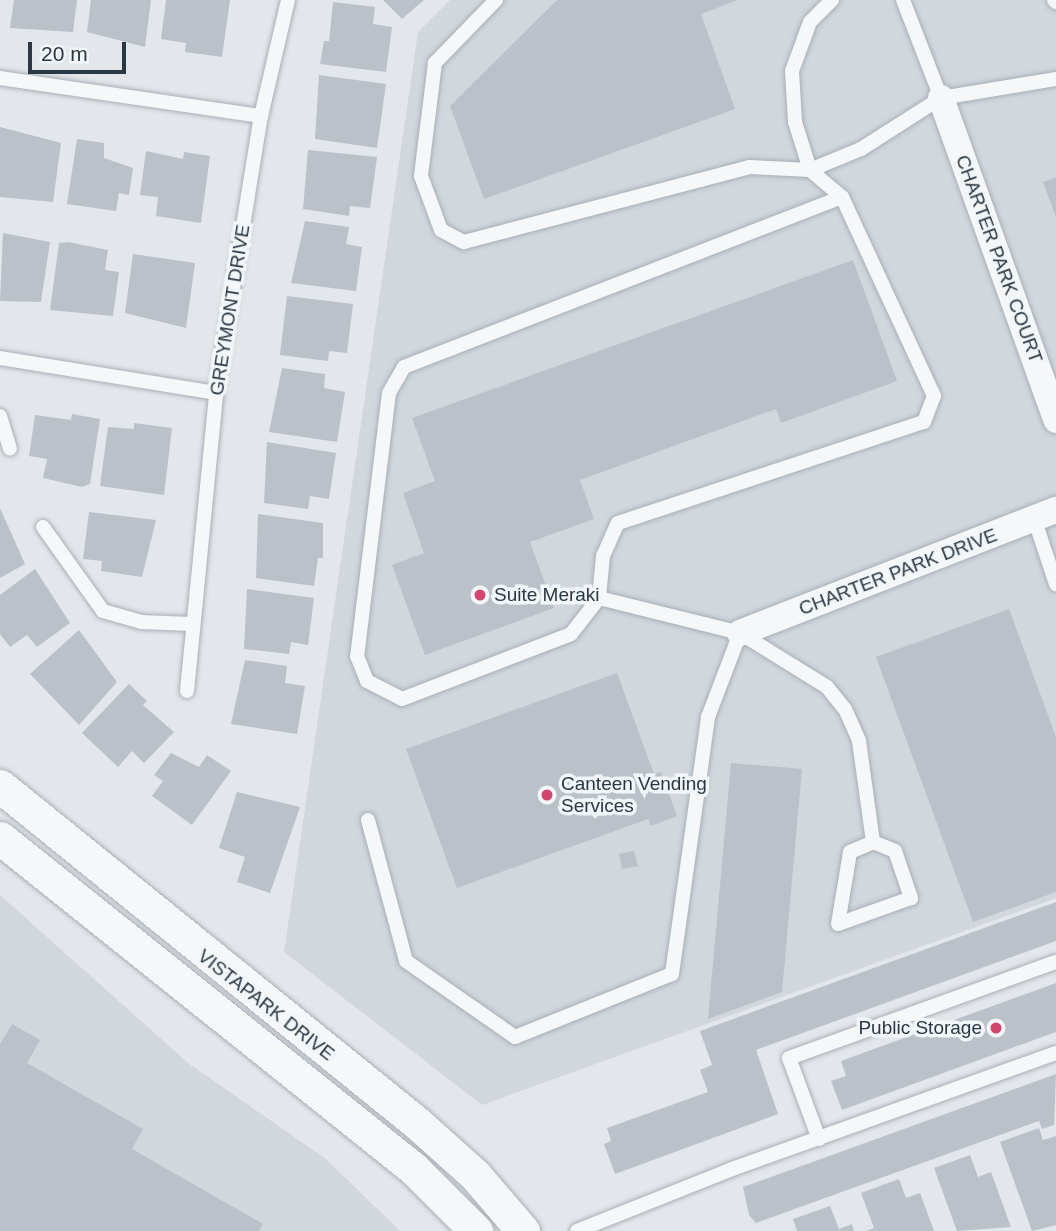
<!DOCTYPE html>
<style>
body{margin:0}
#map{position:relative;width:1056px;height:1231px;overflow:hidden;background:#e3e7eb;font-family:Helvetica,sans-serif}
div>[style]{position:absolute}
[style*='--x']{left:calc(var(--x)*1px);top:calc(var(--y)*1px);width:calc(var(--w)*1px);rotate:calc(var(--a)*1deg)}
.built>*{inset:0;background:#d1d7dd}
.building>*{inset:0;background:#bac1c9}
.roads{filter:drop-shadow(0 0 2px #a8afb6) drop-shadow(0 0 2px #a8afb6)}
.service>*{height:14px;margin:-7px;padding:0 7px;transform-origin:7px;border-radius:7px;background:#f6f7f9}
.minor>*{height:26px;margin:-13px;padding:0 13px;transform-origin:13px;border-radius:13px;background:#f6f7f9}
.tertiary>*{height:33px;margin:-16.5px;padding:0 16.5px;transform-origin:16.5px;border-radius:16.5px;background:#f6f7f9}
.dots>*{width:19px;height:19px;translate:-50% -50%;box-sizing:border-box;border:4px solid #f2f6f8;border-radius:50%}
span{translate:-50% -50%;white-space:nowrap;text-align:center;line-height:1.15;-webkit-text-stroke:7px #f2f6f8;paint-order:stroke}
.street-label{font-size:19px;color:#2a3744}
.poi-label{font-size:19px;color:#2a3744}
.left{translate:0 -50%;text-align:left}
.right{translate:-100% -50%;text-align:right}
.scale{position:absolute;left:28px;top:42px;width:98px;height:32px;box-sizing:border-box;border:4px solid #2a3744;border-top:0;padding-left:9px;font-size:21px;line-height:24px;white-space:nowrap;color:#2a3744;-webkit-text-stroke:5px #f2f6f8;paint-order:stroke}
</style>
<div id="map">
<div class="built">
<div style="clip-path:polygon(450px 0,1056px 0,1056px 898px,482px 1105px,284px 952px,418px 32px)"></div>
<div style="clip-path:polygon(0 895px,188px 1063px,326px 1159px,400px 1231px,0 1231px)"></div>
</div>
<div class="building">
<div style="clip-path:polygon(14px 0,77px 0,73px 32px,10px 28px)"></div>
<div style="clip-path:polygon(91px 0,151px 0,145px 47px,87px 32px)"></div>
<div style="clip-path:polygon(166px 0,230px 0,222px 57px,185px 52px,186px 43px,161px 39px)"></div>
<div style="clip-path:polygon(383px 0,424px 0,402px 19px)"></div>
<div style="clip-path:polygon(557px 0,738px 0,701px 14px,735px 109px,484px 199px,450px 106px)"></div>
<div style="clip-path:polygon(333px 2px,375px 7px,373px 24px,392px 27px,386px 72px,320px 64px,324px 41px,329px 41px)"></div>
<div style="clip-path:polygon(319px 75px,386px 84px,377px 148px,315px 139px)"></div>
<div style="clip-path:polygon(0 127px,61px 143px,53px 202px,0 197px)"></div>
<div style="clip-path:polygon(77px 139px,104px 143px,104px 158px,133px 168px,129px 195px,119px 193px,116px 211px,67px 204px)"></div>
<div style="clip-path:polygon(308px 150px,377px 157px,370px 208px,350px 206px,349px 216px,303px 209px)"></div>
<div style="clip-path:polygon(146px 151px,183px 159px,184px 152px,210px 156px,201px 223px,156px 216px,158px 197px,140px 195px)"></div>
<div style="clip-path:polygon(1056px 177px,1056px 217px,1043px 182px)"></div>
<div style="clip-path:polygon(305px 221px,349px 227px,346px 244px,362px 247px,356px 291px,291px 283px)"></div>
<div style="clip-path:polygon(3px 233px,50px 242px,41px 302px,0 301px)"></div>
<div style="clip-path:polygon(68px 242px,108px 250px,105px 270px,119px 272px,113px 316px,50px 310px,59px 243px)"></div>
<div style="clip-path:polygon(133px 254px,195px 263px,186px 328px,125px 313px)"></div>
<div style="clip-path:polygon(853px 260px,897px 381px,781px 423px,776px 409px,580px 480px,594px 519px,530px 542px,554px 608px,425px 655px,392px 565px,424px 553px,403px 493px,435px 481px,412px 418px)"></div>
<div style="clip-path:polygon(287px 296px,353px 304px,347px 353px,329px 351px,328px 361px,280px 355px)"></div>
<div style="clip-path:polygon(282px 368px,325px 374px,324px 388px,345px 392px,337px 442px,269px 432px)"></div>
<div style="clip-path:polygon(72px 414px,100px 419px,90px 484px,82px 487px,43px 478px,47px 459px,29px 456px,35px 415px,71px 420px)"></div>
<div style="clip-path:polygon(134px 423px,172px 428px,164px 495px,100px 486px,108px 427px,134px 429px)"></div>
<div style="clip-path:polygon(267px 442px,336px 453px,329px 499px,310px 496px,308px 509px,264px 503px)"></div>
<div style="clip-path:polygon(0 508px,25px 564px,0 578px)"></div>
<div style="clip-path:polygon(89px 512px,156px 520px,142px 577px,101px 571px,102px 561px,83px 559px)"></div>
<div style="clip-path:polygon(258px 514px,323px 523px,323px 558px,318px 558px,314px 586px,256px 578px)"></div>
<div style="clip-path:polygon(35px 569px,70px 623px,37px 647px,27px 635px,10px 647px,0 634px,0 595px)"></div>
<div style="clip-path:polygon(247px 589px,314px 598px,308px 645px,291px 642px,289px 654px,244px 649px)"></div>
<div style="clip-path:polygon(1009px 609px,1056px 737px,1056px 892px,973px 922px,876px 657px)"></div>
<div style="clip-path:polygon(79px 630px,117px 682px,79px 725px,30px 674px)"></div>
<div style="clip-path:polygon(245px 660px,287px 666px,285px 683px,305px 686px,297px 734px,231px 724px)"></div>
<div style="clip-path:polygon(617px 673px,654px 774px,661px 772px,677px 816px,651px 826px,648px 819px,457px 888px,406px 749px)"></div>
<div style="clip-path:polygon(129px 684px,147px 701px,143px 705px,174px 732px,144px 763px,132px 751px,118px 767px,82px 733px)"></div>
<div style="clip-path:polygon(171px 753px,199px 767px,207px 755px,231px 771px,192px 825px,152px 796px,163px 781px,154px 775px)"></div>
<div style="clip-path:polygon(731px 763px,802px 769px,782px 992px,708px 1019px)"></div>
<div style="clip-path:polygon(237px 792px,300px 807px,270px 893px,237px 882px,245px 857px,219px 848px)"></div>
<div style="clip-path:polygon(634px 851px,638px 866px,622px 869px,619px 854px)"></div>
<div style="clip-path:polygon(1056px 902px,1056px 941px,756px 1050px,778px 1114px,615px 1174px,604px 1144px,611px 1141px,607px 1128px,708px 1092px,700px 1070px,712px 1065px,700px 1031px)"></div>
<div style="clip-path:polygon(1056px 983px,1056px 1032px,842px 1110px,831px 1081px,846px 1076px,841px 1061px)"></div>
<div style="clip-path:polygon(12px 1024px,40px 1040px,27px 1063px,143px 1129px,132px 1149px,263px 1224px,259px 1231px,0 1231px,0 1044px)"></div>
<div style="clip-path:polygon(1056px 1074px,1054px 1125px,1042px 1129px,1039px 1121px,756px 1223px,749px 1215px,743px 1187px)"></div>
<div style="clip-path:polygon(1039px 1128px,1043px 1140px,1056px 1136px,1056px 1225px,1032px 1231px,1000px 1142px)"></div>
<div style="clip-path:polygon(970px 1155px,978px 1177px,991px 1172px,1011px 1227px,957px 1231px,934px 1168px)"></div>
<div style="clip-path:polygon(899px 1179px,906px 1198px,920px 1193px,934px 1231px,866px 1231px,874px 1228px,861px 1193px)"></div>
<div style="clip-path:polygon(830px 1206px,839px 1229px,852px 1224px,854px 1231px,797px 1231px,793px 1219px)"></div>
</div>
<div class="roads">
<div class="service">
<div style="--x:496;--y:0;--w:88;--a:134.1"></div>
<div style="--x:435;--y:63;--w:114;--a:97.1"></div>
<div style="--x:421;--y:176;--w:58;--a:69.7"></div>
<div style="--x:441;--y:230;--w:26;--a:28"></div>
<div style="--x:464;--y:242;--w:295;--a:-14.7"></div>
<div style="--x:749;--y:167;--w:61;--a:2.8"></div>
<div style="--x:810;--y:170;--w:55;--a:-22.4"></div>
<div style="--x:861;--y:149;--w:95;--a:-32.5"></div>
<div style="--x:941;--y:98;--w:117;--a:-9.4"></div>
<div style="--x:832;--y:0;--w:31;--a:135"></div>
<div style="--x:810;--y:22;--w:52;--a:110.2"></div>
<div style="--x:792;--y:71;--w:51;--a:86.6"></div>
<div style="--x:795;--y:122;--w:50;--a:72.6"></div>
<div style="--x:810;--y:170;--w:42;--a:40.2"></div>
<div style="--x:903;--y:0;--w:105;--a:68.8"></div>
<div style="--x:1054;--y:0;--w:3;--a:45"></div>
<div style="--x:0;--y:78;--w:264;--a:8.3"></div>
<div style="--x:0;--y:358;--w:219;--a:9.2"></div>
<div style="--x:0;--y:416;--w:34;--a:73"></div>
<div style="--x:1034;--y:518;--w:70;--a:71.6"></div>
<div style="--x:43;--y:527;--w:103;--a:54.5"></div>
<div style="--x:103;--y:611;--w:40;--a:16"></div>
<div style="--x:141;--y:622;--w:51;--a:2.2"></div>
<div style="--x:599;--y:598;--w:42;--a:-84.6"></div>
<div style="--x:603;--y:556;--w:36;--a:-66"></div>
<div style="--x:618;--y:523;--w:322;--a:-18.3"></div>
<div style="--x:924;--y:422;--w:28;--a:-69"></div>
<div style="--x:934;--y:396;--w:219;--a:-114.8"></div>
<div style="--x:842;--y:197;--w:470;--a:158.8"></div>
<div style="--x:404;--y:367;--w:30;--a:120"></div>
<div style="--x:389;--y:393;--w:265;--a:96.9"></div>
<div style="--x:357;--y:656;--w:27;--a:68"></div>
<div style="--x:367;--y:681;--w:39;--a:27"></div>
<div style="--x:402;--y:699;--w:181;--a:-21"></div>
<div style="--x:571;--y:634;--w:46;--a:-52.1"></div>
<div style="--x:599;--y:598;--w:145;--a:13.9"></div>
<div style="--x:740;--y:633;--w:102;--a:31.8"></div>
<div style="--x:827;--y:687;--w:28;--a:51"></div>
<div style="--x:845;--y:709;--w:35;--a:66"></div>
<div style="--x:859;--y:741;--w:102;--a:82.1"></div>
<div style="--x:873;--y:842;--w:24;--a:22"></div>
<div style="--x:895;--y:851;--w:50;--a:71.2"></div>
<div style="--x:911;--y:898;--w:77;--a:160.4"></div>
<div style="--x:838;--y:924;--w:73;--a:-80.5"></div>
<div style="--x:850;--y:852;--w:25;--a:-23"></div>
<div style="--x:187;--y:691;--w:299;--a:-84.4"></div>
<div style="--x:216;--y:393;--w:281;--a:-80.8"></div>
<div style="--x:261;--y:116;--w:119;--a:-76.9"></div>
<div style="--x:368;--y:820;--w:146;--a:74.9"></div>
<div style="--x:406;--y:961;--w:133;--a:34.9"></div>
<div style="--x:515;--y:1037;--w:169;--a:-21.9"></div>
<div style="--x:672;--y:974;--w:260;--a:-82"></div>
<div style="--x:708;--y:717;--w:90;--a:-69.1"></div>
<div style="--x:819;--y:1139;--w:86;--a:-110.3"></div>
<div style="--x:789;--y:1058;--w:284;--a:-19.8"></div>
<div style="--x:577;--y:1231;--w:167;--a:-21.8"></div>
<div style="--x:732;--y:1169;--w:344;--a:-19.7"></div>
</div>
<div class="minor">
<div style="--x:941;--y:98;--w:342;--a:70.3"></div>
<div style="--x:740;--y:633;--w:339;--a:-21.3"></div>
</div>
<div class="tertiary">
<div style="--x:0;--y:786;--w:536;--a:38.94"></div>
<div style="--x:417;--y:1123;--w:78;--a:41.9"></div>
<div style="--x:475;--y:1175;--w:74;--a:49.4"></div>
<div style="--x:0;--y:838;--w:530;--a:38.64"></div>
<div style="--x:414;--y:1169;--w:88;--a:45"></div>
</div>
</div>
<div class="dots">
<div style="left:480px;top:595px;background:#d2466e"></div>
<div style="left:547px;top:795px;background:#d2466e"></div>
<div style="left:996px;top:1028px;background:#d2466e"></div>
</div>
<div class="street-label">
<span style="left:999px;top:259px;rotate:70deg">CHARTER PARK COURT</span>
<span style="left:230px;top:310px;rotate:-81deg">GREYMONT DRIVE</span>
<span style="left:898px;top:572px;rotate:-21deg">CHARTER PARK DRIVE</span>
<span style="left:266px;top:1005px;rotate:38deg">VISTAPARK DRIVE</span>
</div>
<div class="poi-label">
<span class="left" style="left:494px;top:595px">Suite Meraki</span>
<span class="left" style="left:561px;top:795px">Canteen Vending<br>Services</span>
<span class="right" style="left:982px;top:1028px">Public Storage</span>
</div>
<div class="scale">20 m</div>
</div>
